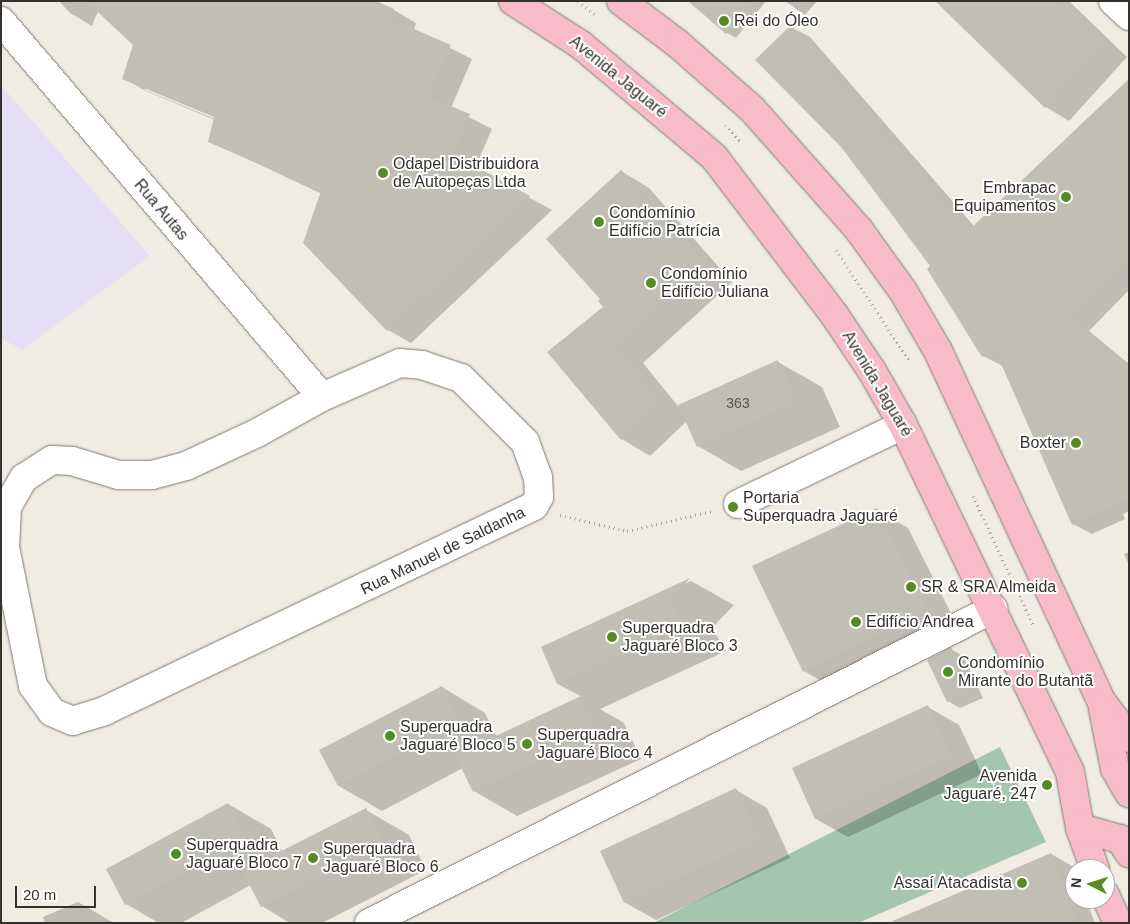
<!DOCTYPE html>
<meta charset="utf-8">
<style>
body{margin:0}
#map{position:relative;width:1130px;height:924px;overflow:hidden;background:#f0ece3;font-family:Helvetica,sans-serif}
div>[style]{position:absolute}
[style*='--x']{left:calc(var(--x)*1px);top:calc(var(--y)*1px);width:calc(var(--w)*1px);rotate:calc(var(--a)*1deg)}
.industrial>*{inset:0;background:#e4dff5}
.green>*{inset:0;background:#a4c6ae}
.shadow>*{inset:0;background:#0003}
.building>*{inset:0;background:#c1beb5}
.path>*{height:3px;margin-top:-1.5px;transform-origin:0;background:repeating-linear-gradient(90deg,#a4a19a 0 1px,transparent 0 5px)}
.roads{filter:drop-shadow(0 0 1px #7d7a72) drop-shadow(0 0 1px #7d7a72)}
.minor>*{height:28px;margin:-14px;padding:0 14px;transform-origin:14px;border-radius:14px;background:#fff}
.highway>*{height:28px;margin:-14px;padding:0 14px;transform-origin:14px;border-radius:14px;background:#f7bbc9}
.dots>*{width:14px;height:14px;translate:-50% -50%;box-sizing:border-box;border:2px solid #fff;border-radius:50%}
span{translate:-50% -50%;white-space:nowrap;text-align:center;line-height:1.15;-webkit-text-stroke:4px #fff;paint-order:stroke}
.number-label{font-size:14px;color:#575550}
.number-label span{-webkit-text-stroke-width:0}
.poi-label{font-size:16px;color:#34322f}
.left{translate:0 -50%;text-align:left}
.right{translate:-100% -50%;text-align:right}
.street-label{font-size:16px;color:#34322f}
.frame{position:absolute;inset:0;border:2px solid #34322f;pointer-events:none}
.north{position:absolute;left:1065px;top:859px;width:50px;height:50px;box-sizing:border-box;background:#fff;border:1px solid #aeadac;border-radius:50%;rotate:275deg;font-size:14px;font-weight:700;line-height:20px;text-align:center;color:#34322f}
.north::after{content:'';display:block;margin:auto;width:18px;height:22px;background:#558a24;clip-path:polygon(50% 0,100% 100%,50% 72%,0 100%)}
.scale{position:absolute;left:15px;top:886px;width:81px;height:22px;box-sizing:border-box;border:2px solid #34322f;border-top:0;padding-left:6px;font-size:15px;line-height:18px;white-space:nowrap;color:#34322f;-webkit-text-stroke:4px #fff;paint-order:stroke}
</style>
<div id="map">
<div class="industrial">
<div style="clip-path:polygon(1px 85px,150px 256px,22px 350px,1px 338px)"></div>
</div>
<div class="green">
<div style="clip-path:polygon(1000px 747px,1046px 842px,858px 923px,653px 923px)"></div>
</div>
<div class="shadow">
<div style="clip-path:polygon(evenodd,59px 1px,373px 1px,394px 10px,416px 23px,414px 30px,472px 59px,451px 108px,492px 129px,475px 168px,552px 210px,411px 343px,388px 330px,304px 243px,322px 194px,209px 141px,215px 120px,146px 91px,123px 78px,134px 45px,98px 11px,92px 26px,70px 13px,59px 1px,145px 87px,220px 118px,220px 121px,145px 90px,145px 87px)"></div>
<div style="clip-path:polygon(705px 1px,766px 1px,736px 38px,727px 33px)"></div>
<div style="clip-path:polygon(785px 1px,817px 1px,805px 15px)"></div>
<div style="clip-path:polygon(937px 1px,1069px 1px,1127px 57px,1069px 121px,1046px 107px)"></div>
<div style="clip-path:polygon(791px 27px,810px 37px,974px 226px,1129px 80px,1129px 290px,1089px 331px,1129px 364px,1129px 511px,1123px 514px,1125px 519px,1092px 534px,1073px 524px,1003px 366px,983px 356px)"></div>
<div style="clip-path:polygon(621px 171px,649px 188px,732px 282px,643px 363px,682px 411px,778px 362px,822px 387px,840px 427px,741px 471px,698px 446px,687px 421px,650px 456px,622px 439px,549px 353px,605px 307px,602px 299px)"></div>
<div style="clip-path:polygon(877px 510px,908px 528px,964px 639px,947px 648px,933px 640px,835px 689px,804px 671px)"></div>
<div style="clip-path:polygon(1129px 552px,1129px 565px,1124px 554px)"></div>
<div style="clip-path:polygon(691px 581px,734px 605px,712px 628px,726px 651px,600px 709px,624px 723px,641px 759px,517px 816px,474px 791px,463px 768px,382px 811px,339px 786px,321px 751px,442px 687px,485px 713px,497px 737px,582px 697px,558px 684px,542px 648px)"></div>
<div style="clip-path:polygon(951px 649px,963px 656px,983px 698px,960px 708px,948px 701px)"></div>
<div style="clip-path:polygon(928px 707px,959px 725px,982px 774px,848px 837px,816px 819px,793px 769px)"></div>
<div style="clip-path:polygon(736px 790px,767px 808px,790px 858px,656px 920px,624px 902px)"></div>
<div style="clip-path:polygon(228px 804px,271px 829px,283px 852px,366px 810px,409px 835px,426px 870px,322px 923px,290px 923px,262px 906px,251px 885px,181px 923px,159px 923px,126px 904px)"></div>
<div style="clip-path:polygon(1051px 854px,1074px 867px,1075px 899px,1086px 899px,1095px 923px,893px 923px)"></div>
<div style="clip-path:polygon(78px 902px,114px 923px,45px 923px,43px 917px)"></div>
</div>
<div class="building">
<div style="clip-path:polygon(86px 1px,376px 1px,394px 9px,391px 19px,451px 45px,428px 97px,470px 114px,453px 154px,530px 196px,387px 331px,303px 243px,321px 191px,208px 142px,214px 117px,122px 79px,133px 45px)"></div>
<div style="clip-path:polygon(688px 1px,753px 1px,726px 34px)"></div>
<div style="clip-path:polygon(935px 1px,1062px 1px,1105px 43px,1045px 108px)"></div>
<div style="clip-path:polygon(791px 25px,969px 230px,1129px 79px,1129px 260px,1072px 320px,1129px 367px,1129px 499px,1072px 525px,995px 350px,982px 357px,927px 269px,930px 266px,884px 204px,841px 147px,755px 60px)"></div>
<div style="clip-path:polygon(621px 170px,705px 265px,616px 346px,661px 403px,621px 440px,547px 352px,603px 307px,598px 301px,600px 299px,546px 239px)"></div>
<div style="clip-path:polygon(778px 360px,797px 402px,697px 447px,678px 405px)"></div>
<div style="clip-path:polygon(877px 508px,934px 621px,914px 631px,909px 619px,803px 672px,752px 566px)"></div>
<div style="clip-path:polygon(690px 578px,665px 607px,672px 603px,683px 626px,557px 684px,541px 647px)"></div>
<div style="clip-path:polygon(951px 647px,971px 691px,947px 702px,927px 660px)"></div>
<div style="clip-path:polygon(442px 686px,460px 722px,338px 786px,319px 750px)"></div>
<div style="clip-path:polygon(581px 696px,598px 734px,473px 792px,455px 755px)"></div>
<div style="clip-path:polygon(928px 705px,951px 756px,815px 819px,792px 768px)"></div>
<div style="clip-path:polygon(736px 788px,760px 840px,624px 903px,600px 851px)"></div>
<div style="clip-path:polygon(228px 803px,247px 839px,125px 905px,106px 869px)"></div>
<div style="clip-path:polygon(366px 808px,384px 844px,261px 907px,242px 871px)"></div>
<div style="clip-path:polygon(1051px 853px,1078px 923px,888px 923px)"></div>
</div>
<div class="path">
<div style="--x:578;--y:1;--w:24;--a:38"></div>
<div style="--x:725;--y:125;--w:22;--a:47"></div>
<div style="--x:836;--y:250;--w:134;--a:56.5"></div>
<div style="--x:973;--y:496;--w:145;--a:65"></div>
<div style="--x:560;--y:515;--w:69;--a:13.4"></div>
<div style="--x:627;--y:531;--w:87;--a:-13.2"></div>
</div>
<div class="roads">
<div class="minor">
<div style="--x:1113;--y:1;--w:22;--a:43"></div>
<div style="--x:1;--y:21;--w:494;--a:49.5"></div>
<div style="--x:400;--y:363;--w:22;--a:5"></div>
<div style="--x:422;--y:365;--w:41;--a:18.4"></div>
<div style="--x:461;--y:378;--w:91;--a:45"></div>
<div style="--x:525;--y:442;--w:37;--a:70"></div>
<div style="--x:538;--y:477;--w:20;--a:87"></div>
<div style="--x:539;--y:497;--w:10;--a:119"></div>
<div style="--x:534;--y:506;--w:475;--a:154.5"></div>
<div style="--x:105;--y:711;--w:34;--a:163"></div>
<div style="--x:73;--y:721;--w:23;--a:-157"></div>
<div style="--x:52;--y:712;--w:32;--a:-126"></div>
<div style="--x:33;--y:686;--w:142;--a:-101.4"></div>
<div style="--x:5;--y:547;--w:40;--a:-87.1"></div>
<div style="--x:7;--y:507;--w:34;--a:-60"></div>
<div style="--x:24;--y:478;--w:33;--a:-33"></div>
<div style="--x:52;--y:460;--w:20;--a:3"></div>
<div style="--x:72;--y:461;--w:48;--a:16.9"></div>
<div style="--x:118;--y:475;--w:34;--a:0"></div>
<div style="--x:152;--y:475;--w:35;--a:-15"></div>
<div style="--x:186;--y:466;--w:78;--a:-24.9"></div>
<div style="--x:257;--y:433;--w:74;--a:-29"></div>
<div style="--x:322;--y:397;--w:85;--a:-23.6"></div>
<div style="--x:738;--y:504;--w:183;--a:-25.6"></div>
<div style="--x:369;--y:923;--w:699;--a:-26.71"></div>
</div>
<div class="highway">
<div style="--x:513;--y:1;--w:81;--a:32.9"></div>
<div style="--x:581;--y:45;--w:174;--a:40.1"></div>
<div style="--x:714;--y:157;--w:200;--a:52.7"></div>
<div style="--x:835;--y:316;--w:66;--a:56.1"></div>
<div style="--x:872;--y:371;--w:62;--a:60.1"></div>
<div style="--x:903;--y:425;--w:385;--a:64.3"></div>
<div style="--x:1070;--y:772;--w:57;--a:79.9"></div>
<div style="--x:1080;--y:828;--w:44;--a:69.9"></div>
<div style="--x:621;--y:1;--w:71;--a:37"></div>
<div style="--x:678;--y:44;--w:98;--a:41.3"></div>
<div style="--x:752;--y:109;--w:162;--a:48.5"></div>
<div style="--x:859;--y:230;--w:75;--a:54.2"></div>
<div style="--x:903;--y:291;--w:69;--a:59.7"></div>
<div style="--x:938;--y:351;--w:387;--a:65"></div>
<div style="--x:1102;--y:702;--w:45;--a:53.1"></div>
<div style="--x:1103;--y:709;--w:61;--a:78.7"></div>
<div style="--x:1115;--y:769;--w:28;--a:60"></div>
<div style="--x:1080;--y:828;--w:41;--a:15.4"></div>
<div style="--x:1120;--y:839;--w:17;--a:57"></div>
<div style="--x:1105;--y:895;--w:31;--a:65"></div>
</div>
</div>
<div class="dots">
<div style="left:724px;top:21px;background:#558a24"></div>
<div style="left:383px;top:173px;background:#558a24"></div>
<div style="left:1066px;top:197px;background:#558a24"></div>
<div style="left:599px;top:222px;background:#558a24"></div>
<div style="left:651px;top:283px;background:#558a24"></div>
<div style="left:1076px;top:443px;background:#558a24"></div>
<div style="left:733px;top:507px;background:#558a24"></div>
<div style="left:911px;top:587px;background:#558a24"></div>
<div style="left:856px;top:622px;background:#558a24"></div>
<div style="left:612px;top:637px;background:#558a24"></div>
<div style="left:948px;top:672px;background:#558a24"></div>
<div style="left:390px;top:736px;background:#558a24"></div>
<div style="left:527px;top:744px;background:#558a24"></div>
<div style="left:1047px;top:785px;background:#558a24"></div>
<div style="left:176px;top:854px;background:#558a24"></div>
<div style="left:313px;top:858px;background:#558a24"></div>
<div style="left:1022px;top:883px;background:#558a24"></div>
</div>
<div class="number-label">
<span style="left:738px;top:403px">363</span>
</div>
<div class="poi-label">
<span class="left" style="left:734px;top:21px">Rei do Óleo</span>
<span class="left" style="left:393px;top:173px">Odapel Distribuidora<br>de Autopeças Ltda</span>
<span class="right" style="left:1056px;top:197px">Embrapac<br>Equipamentos</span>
<span class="left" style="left:609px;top:222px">Condomínio<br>Edifício Patrícia</span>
<span class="left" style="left:661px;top:283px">Condomínio<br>Edifício Juliana</span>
<span class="right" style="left:1066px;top:443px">Boxter</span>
<span class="left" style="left:743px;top:507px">Portaria<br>Superquadra Jaguaré</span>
<span class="left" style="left:921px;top:587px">SR &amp; SRA Almeida</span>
<span class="left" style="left:866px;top:622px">Edifício Andrea</span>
<span class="left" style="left:622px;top:637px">Superquadra<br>Jaguaré Bloco 3</span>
<span class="left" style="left:958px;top:672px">Condomínio<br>Mirante do Butantã</span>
<span class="left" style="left:400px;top:736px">Superquadra<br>Jaguaré Bloco 5</span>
<span class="left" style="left:537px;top:744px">Superquadra<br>Jaguaré Bloco 4</span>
<span class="right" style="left:1037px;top:785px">Avenida<br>Jaguaré, 247</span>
<span class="left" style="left:186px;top:854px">Superquadra<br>Jaguaré Bloco 7</span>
<span class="left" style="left:323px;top:858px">Superquadra<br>Jaguaré Bloco 6</span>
<span class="right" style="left:1012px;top:883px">Assaí Atacadista</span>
</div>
<div class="street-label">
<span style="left:618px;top:77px;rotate:39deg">Avenida Jaguaré</span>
<span style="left:161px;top:210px;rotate:50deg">Rua Autas</span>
<span style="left:877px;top:384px;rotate:59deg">Avenida Jaguaré</span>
<span style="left:443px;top:551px;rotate:-26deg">Rua Manuel de Saldanha</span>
</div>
<div class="frame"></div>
<div class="north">N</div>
<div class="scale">20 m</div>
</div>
